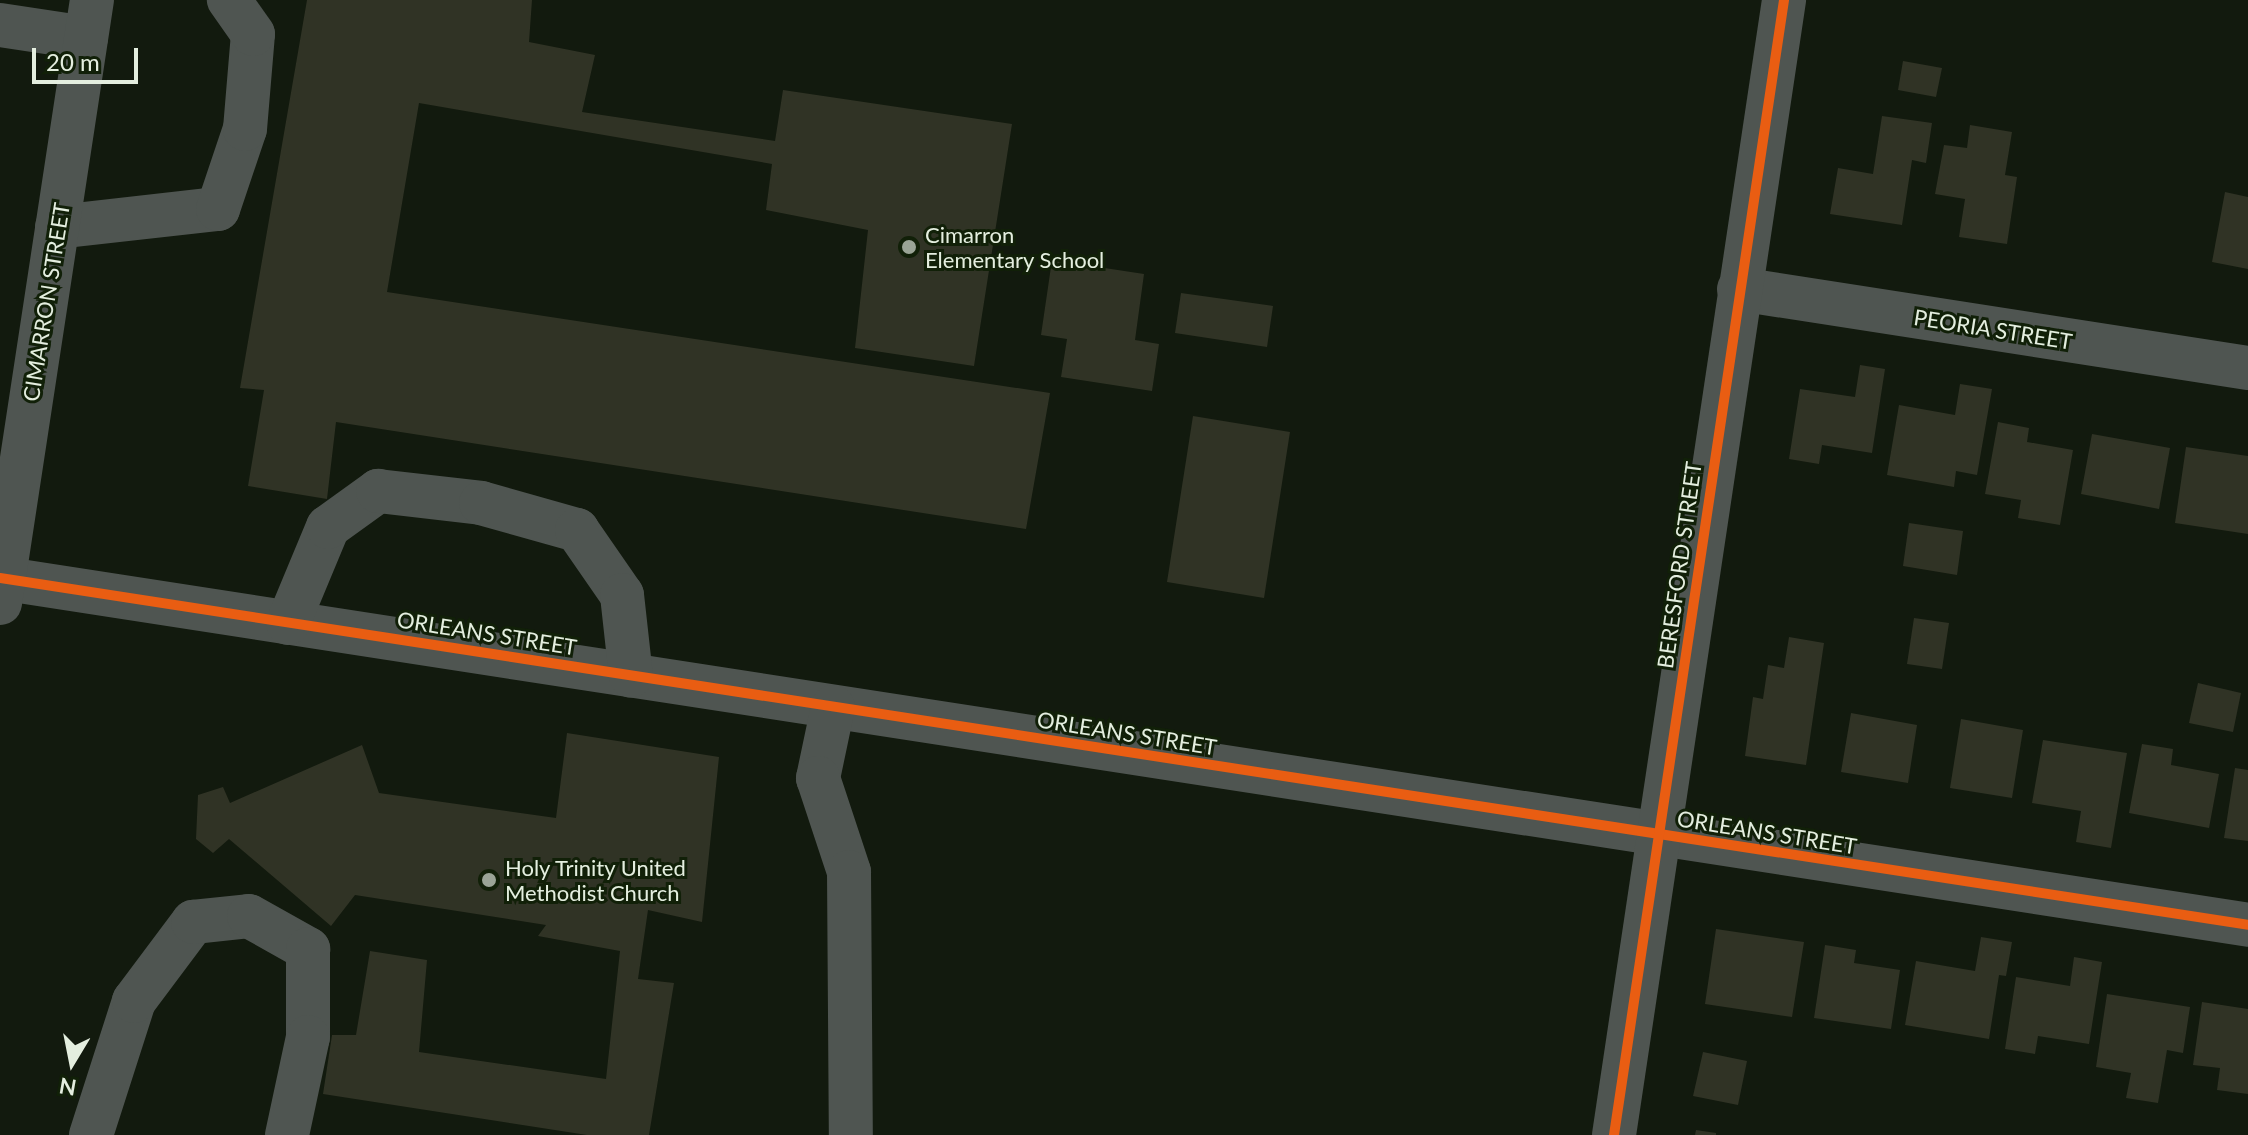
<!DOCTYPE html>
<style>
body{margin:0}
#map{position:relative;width:2248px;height:1135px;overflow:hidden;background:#121a0e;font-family:Lato,sans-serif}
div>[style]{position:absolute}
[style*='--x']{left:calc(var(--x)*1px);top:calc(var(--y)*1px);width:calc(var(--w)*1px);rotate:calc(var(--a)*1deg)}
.building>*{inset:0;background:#303325}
.minor>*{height:44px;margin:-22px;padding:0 22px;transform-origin:22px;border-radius:22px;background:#4f5551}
.cycleway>*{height:10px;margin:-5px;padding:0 5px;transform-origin:5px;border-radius:5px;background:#e95d12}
.dots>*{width:22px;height:22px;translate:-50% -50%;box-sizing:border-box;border:4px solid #112008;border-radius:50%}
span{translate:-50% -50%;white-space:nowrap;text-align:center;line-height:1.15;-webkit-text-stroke:6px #112008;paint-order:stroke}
.poi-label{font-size:22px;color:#e4eedf}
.left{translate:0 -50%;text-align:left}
.street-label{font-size:22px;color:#e4eedf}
.north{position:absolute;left:32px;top:1023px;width:80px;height:80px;-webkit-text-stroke:6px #112008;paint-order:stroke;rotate:190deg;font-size:22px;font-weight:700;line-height:32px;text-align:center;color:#e4eedf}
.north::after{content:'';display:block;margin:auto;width:28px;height:36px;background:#e4eedf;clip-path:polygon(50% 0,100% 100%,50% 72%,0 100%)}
.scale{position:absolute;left:32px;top:48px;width:106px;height:36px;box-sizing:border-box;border:4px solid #e4eedf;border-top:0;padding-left:10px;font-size:24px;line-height:28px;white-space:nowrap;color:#e4eedf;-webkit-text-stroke:6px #112008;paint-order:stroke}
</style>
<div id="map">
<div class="building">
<div style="clip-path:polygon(307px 0,532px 0,529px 42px,595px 55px,582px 112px,775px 141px,783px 90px,1012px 124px,974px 366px,855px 348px,868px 230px,766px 210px,772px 164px,419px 103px,387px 292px,1050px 393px,1026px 529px,336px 422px,327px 499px,248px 486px,264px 390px,240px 388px)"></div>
<div style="clip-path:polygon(1903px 61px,1942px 68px,1936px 97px,1898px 90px)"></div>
<div style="clip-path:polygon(1882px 116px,1932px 123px,1926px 163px,1912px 160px,1902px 225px,1830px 214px,1838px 168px,1873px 174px)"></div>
<div style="clip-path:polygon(1970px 125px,2012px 132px,2005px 175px,2017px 177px,2007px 244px,1959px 237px,1965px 199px,1935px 194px,1944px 145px,1967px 148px)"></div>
<div style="clip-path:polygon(2225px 192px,2248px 197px,2248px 269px,2212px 262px)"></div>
<div style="clip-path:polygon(1052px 260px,1144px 274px,1135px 340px,1159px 344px,1152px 391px,1061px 377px,1067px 339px,1041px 335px)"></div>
<div style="clip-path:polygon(1181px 293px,1273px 306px,1267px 347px,1175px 333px)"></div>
<div style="clip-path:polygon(1860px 365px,1885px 369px,1872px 453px,1822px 445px,1819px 464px,1789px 459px,1800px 389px,1855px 397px)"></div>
<div style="clip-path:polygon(1960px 384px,1992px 389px,1977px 475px,1956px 471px,1954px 487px,1887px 475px,1899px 405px,1955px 415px)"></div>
<div style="clip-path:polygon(1193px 416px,1290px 432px,1264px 598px,1167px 582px)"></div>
<div style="clip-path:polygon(1998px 422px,2029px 428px,2027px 442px,2073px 450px,2060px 525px,2018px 518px,2021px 500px,1985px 494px)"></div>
<div style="clip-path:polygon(2092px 434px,2170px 448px,2159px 509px,2081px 494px)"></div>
<div style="clip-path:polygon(2186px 447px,2248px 456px,2248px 534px,2175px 523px)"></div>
<div style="clip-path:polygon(1909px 523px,1963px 531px,1957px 575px,1903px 566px)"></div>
<div style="clip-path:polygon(1914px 618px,1949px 623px,1942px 669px,1907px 664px)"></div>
<div style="clip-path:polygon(1789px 637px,1824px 643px,1806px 765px,1745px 756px,1753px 697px,1763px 699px,1768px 665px,1784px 668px)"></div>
<div style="clip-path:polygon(2198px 683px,2241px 693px,2233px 732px,2189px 723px)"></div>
<div style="clip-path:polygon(1851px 713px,1917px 725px,1908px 783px,1841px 772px)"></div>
<div style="clip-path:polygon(1961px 719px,2023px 730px,2012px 798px,1950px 788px)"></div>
<div style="clip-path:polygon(567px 733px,719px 757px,702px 922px,648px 910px,638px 979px,674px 983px,649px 1135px,587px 1135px,323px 1094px,332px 1035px,356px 1035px,370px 951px,427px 960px,419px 1052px,606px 1079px,620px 951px,538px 936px,546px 925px,355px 895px,331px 926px,229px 839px,213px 853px,196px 839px,198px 795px,223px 787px,230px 803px,362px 745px,379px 793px,556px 818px)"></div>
<div style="clip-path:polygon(2043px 740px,2127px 753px,2111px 848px,2076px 842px,2081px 811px,2032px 803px)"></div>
<div style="clip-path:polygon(2142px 744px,2173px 749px,2171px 765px,2219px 774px,2209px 828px,2129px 813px)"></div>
<div style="clip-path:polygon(2235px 768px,2248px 770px,2248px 841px,2224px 838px)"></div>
<div style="clip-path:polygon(1716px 929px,1804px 942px,1792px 1017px,1705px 1004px)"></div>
<div style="clip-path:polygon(1981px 937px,2012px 942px,2006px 976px,1999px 975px,1989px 1039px,1905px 1025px,1916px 961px,1975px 971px)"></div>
<div style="clip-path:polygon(1825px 945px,1856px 950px,1854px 963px,1900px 970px,1891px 1029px,1814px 1018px)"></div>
<div style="clip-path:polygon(2074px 957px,2102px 962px,2089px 1044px,2038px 1036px,2035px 1054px,2005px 1049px,2016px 977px,2070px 986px)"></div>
<div style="clip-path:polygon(2107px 994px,2190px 1007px,2183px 1053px,2167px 1050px,2158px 1103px,2126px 1098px,2131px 1073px,2096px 1067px)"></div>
<div style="clip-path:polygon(2202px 1002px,2248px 1009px,2248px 1094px,2217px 1090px,2220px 1068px,2193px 1065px)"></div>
<div style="clip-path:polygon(1703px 1052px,1747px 1061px,1738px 1105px,1693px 1096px)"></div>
<div style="clip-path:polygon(1696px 1130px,1716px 1133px,1716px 1135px,1695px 1135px)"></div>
</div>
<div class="minor">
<div style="--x:0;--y:25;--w:87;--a:8.6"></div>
<div style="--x:57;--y:227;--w:162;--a:-6.4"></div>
<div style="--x:218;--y:209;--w:84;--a:-71.4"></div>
<div style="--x:245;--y:129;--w:95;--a:-85.2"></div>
<div style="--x:253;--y:34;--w:42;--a:-125.2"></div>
<div style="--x:1739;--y:289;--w:515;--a:8.82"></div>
<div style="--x:0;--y:578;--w:2275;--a:8.77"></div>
<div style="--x:0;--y:603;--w:610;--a:-81.33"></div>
<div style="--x:288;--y:623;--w:104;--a:-67.4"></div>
<div style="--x:328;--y:527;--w:62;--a:-35.8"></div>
<div style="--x:378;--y:491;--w:104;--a:6.6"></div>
<div style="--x:481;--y:503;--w:100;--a:15.7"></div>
<div style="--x:577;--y:530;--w:79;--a:55.3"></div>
<div style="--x:622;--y:595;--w:81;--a:83.7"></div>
<div style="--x:833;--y:707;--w:73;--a:101.9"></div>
<div style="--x:818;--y:778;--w:99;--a:71.7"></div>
<div style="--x:849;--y:872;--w:263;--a:89.6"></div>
<div style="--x:91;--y:1135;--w:141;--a:-72.2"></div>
<div style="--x:134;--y:1001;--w:99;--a:-53.2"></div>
<div style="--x:193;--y:922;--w:56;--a:-6.1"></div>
<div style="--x:249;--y:916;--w:68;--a:29.2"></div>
<div style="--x:308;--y:949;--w:88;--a:90"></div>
<div style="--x:308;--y:1037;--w:100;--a:102.1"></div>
<div style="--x:1614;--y:1135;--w:1148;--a:-81.48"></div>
</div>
<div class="cycleway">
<div style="--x:0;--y:578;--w:2275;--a:8.77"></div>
<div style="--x:1614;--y:1135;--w:1148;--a:-81.48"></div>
</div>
<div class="dots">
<div style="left:909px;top:247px;background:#9aa496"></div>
<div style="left:489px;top:880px;background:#9aa496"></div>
</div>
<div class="poi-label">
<span class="left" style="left:925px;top:247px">Cimarron<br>Elementary School</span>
<span class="left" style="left:505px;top:880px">Holy Trinity United<br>Methodist Church</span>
</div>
<div class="street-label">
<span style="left:46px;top:302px;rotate:-81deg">CIMARRON STREET</span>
<span style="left:1993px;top:329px;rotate:9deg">PEORIA STREET</span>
<span style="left:1679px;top:565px;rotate:-82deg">BERESFORD STREET</span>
<span style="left:487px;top:633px;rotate:9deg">ORLEANS STREET</span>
<span style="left:1127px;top:733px;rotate:9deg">ORLEANS STREET</span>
<span style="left:1767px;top:832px;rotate:9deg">ORLEANS STREET</span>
</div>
<div class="north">N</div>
<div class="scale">20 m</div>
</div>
